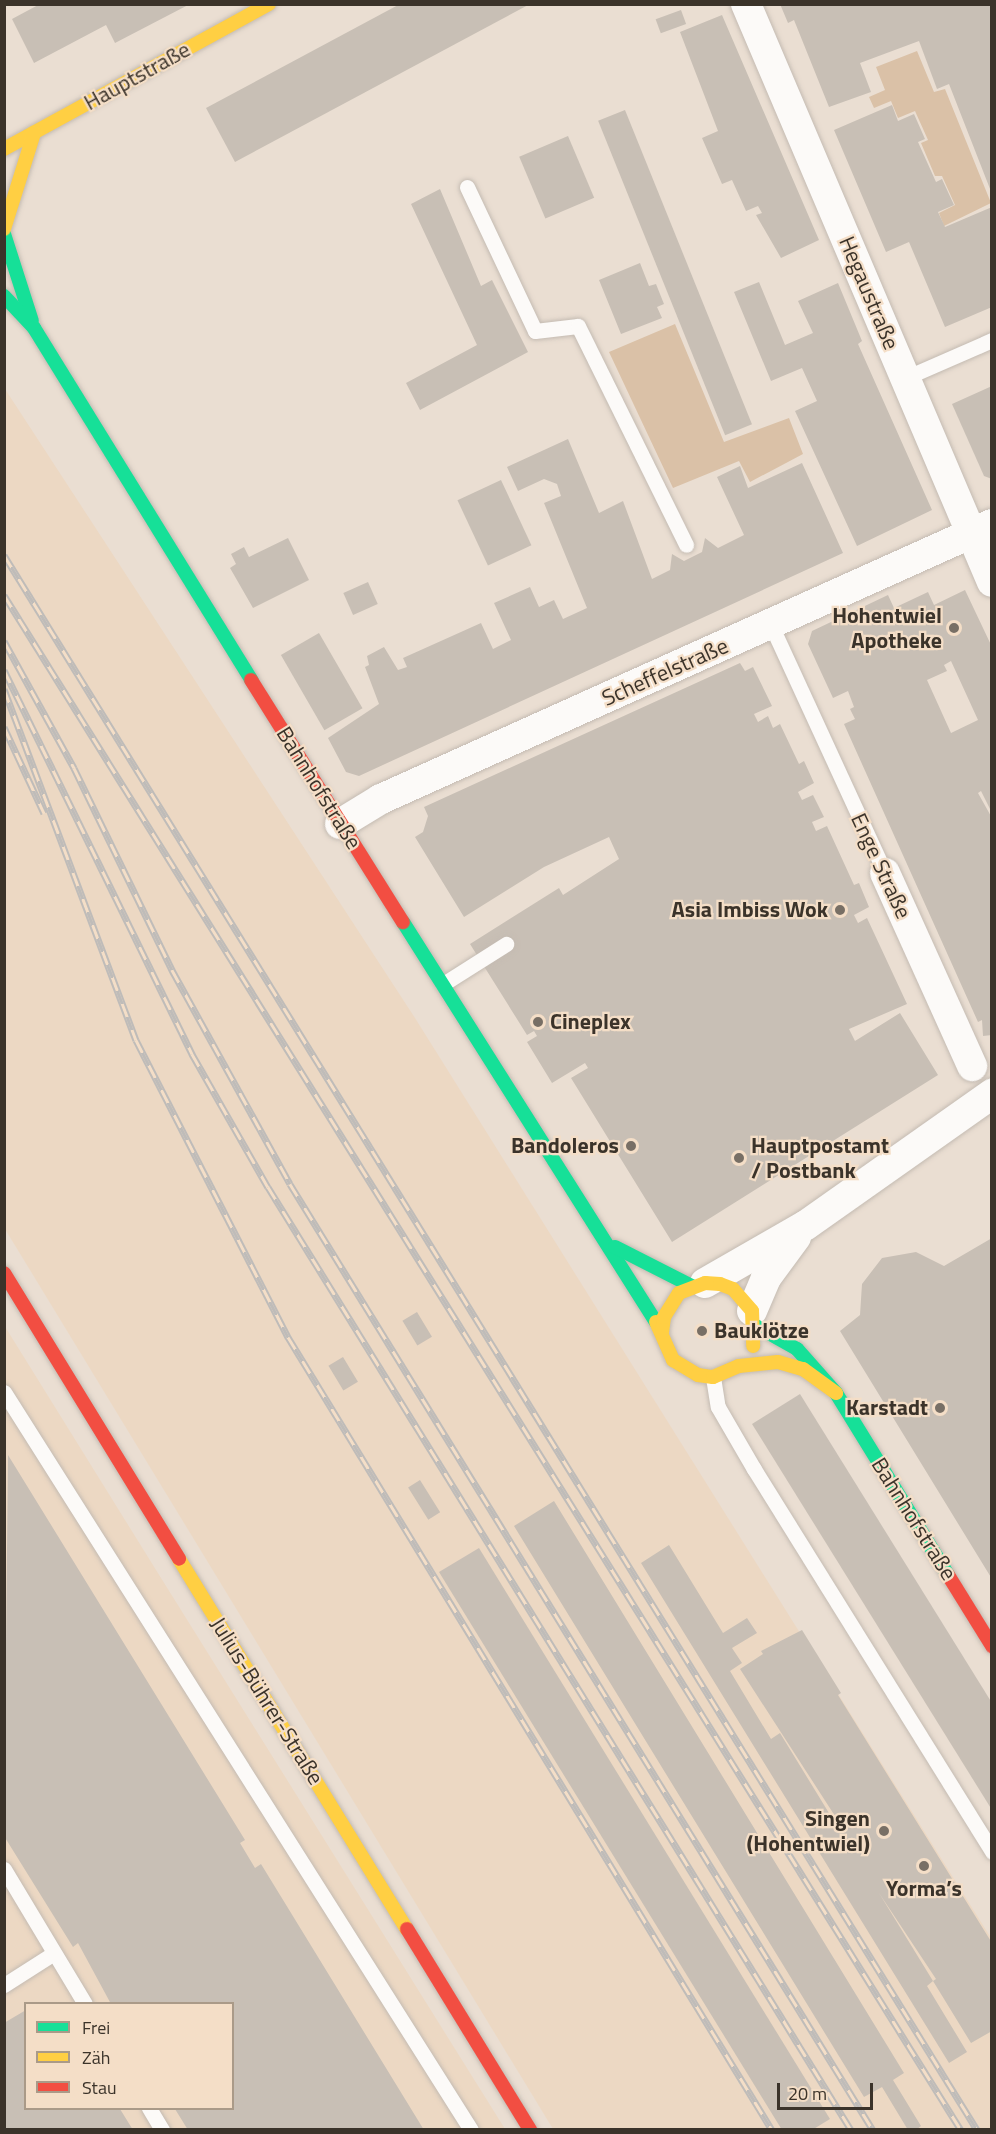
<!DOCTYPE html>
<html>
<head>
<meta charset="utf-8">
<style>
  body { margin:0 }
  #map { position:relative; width:996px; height:2134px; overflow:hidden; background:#eaded2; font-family:"Titillium Web",sans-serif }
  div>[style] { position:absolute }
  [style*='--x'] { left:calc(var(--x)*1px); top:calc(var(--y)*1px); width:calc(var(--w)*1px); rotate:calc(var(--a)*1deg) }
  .built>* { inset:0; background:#ecd8c3 }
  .green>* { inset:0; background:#dac1a7 }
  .building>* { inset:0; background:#c8bfb5; transform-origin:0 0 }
  .roads { filter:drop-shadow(0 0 2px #c4bbb2) drop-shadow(0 0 2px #c4bbb2) }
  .lane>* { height:15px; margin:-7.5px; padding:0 7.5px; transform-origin:7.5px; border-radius:7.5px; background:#fcfaf8 }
  .street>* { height:30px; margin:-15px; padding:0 15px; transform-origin:15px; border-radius:15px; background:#fcfaf8 }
  .fast>* { height:14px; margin:-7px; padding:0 7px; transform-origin:7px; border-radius:7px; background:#16e098 }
  .slow>* { height:14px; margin:-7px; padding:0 7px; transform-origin:7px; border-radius:7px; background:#ffcf43 }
  .jam>* { height:14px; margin:-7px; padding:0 7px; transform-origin:7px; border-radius:7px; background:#f24e42 }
  .rail>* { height:7px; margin-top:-3.5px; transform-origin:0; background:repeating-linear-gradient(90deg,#f4dec7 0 14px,#bfbcb9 0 28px); box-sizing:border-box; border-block:2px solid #bfbcb9 }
  .dots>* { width:16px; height:16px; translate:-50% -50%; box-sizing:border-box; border:3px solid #f4dec7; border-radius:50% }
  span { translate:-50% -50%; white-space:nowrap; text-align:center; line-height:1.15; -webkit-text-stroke:4.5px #f4dec7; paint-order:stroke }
  .street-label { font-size:22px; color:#3b332a }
  .poi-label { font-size:22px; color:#3b332a; font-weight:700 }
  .right { translate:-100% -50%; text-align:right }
  .left { translate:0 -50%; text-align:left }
  .frame { position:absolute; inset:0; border:6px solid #3b332a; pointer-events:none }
  .legend { position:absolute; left:24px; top:2002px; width:210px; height:108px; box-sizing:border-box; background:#f4dec7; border:2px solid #aa9a88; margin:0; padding:8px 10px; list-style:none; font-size:18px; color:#3b332a }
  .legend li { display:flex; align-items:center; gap:12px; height:30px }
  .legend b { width:30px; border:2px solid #aa9a88 }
  .scale { position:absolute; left:777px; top:2083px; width:96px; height:27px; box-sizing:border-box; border:3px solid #3b332a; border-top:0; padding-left:8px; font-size:18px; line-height:21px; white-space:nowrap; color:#3b332a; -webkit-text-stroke:4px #f4dec7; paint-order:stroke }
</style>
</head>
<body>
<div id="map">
  <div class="built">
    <i style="clip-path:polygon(5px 389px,415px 1018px,991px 1938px,991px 2129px,553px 2129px,5px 1229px)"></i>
    <i style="clip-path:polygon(evenodd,4px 1325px,161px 1578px,505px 2129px,5px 2129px,4px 1325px,26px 2004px,232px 2004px,232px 2108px,26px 2108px,26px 2004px)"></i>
  </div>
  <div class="green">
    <i style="clip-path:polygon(917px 51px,934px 92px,945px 89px,991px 203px,944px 226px,939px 213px,955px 205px,942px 176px,935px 176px,921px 143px,928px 140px,915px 111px,898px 118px,891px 101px,874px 108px,869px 97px,885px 90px,876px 67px)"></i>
    <i style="clip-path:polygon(675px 324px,724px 442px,789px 418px,803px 454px,750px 482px,739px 461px,673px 488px,609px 352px)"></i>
  </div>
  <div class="building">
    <i style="clip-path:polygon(40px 4px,190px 4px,115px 43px,106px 25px,34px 63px,12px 19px)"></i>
    <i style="clip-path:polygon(400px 4px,530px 4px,235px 162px,206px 108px)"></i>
    <i style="clip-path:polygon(780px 4px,992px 4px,992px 194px,949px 84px,937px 89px,919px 41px,860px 63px,871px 92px,829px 107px,794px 20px,788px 23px)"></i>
    <i style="left:681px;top:10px;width:15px;height:27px;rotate:70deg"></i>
    <i style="clip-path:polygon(722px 15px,819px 240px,781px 258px,756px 215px,762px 213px,758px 206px,746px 211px,732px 180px,722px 184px,702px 138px,718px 131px,680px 32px)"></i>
    <i style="clip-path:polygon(892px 105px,898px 121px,914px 114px,925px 139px,918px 142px,936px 182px,942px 179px,954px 205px,938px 212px,945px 227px,992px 207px,992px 307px,945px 327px,909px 242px,886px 252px,834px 130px)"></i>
    <i style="left:625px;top:110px;width:339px;height:29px;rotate:68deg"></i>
    <i style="left:568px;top:136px;width:67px;height:53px;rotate:67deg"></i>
    <i style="clip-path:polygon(440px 189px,481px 286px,492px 280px,528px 352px,420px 410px,406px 383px,477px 345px,411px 204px)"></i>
    <i style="clip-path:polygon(640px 263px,649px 286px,656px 284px,664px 304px,657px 307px,662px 318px,621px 334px,599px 280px)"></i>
    <i style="clip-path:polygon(759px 282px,785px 345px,813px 333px,798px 301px,838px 283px,862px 341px,858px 344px,932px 510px,857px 546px,795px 411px,817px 401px,802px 368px,771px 381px,734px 292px)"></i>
    <i style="clip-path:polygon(992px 386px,992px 479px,984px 476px,952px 404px)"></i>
    <i style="clip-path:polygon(568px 439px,599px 513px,623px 501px,652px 579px,670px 570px,672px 554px,684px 561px,702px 552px,705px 538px,718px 548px,744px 535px,717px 477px,740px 466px,748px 488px,802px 463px,843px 553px,359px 776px,346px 772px,328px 738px,379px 704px,365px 667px,369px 665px,367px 656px,384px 647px,398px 670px,407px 667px,403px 658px,481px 623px,493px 649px,511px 640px,494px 603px,530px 587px,539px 607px,554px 600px,563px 619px,587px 608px,544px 503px,561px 496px,557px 484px,544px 479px,518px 491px,507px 467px)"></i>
    <i style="left:501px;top:480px;width:72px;height:48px;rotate:65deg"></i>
    <i style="clip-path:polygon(288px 538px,309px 580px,253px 608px,230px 568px,236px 564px,231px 554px,244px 547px,249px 557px)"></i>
    <i style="left:368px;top:582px;width:24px;height:27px;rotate:66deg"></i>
    <i style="clip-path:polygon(evenodd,965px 590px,992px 647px,992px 813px,981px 791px,978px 793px,992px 818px,992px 1035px,983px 1036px,982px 1020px,978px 1022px,844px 724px,855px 719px,850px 709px,854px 707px,848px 691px,833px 698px,808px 644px,812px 631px,888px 595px,894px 608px,928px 592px,934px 605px,965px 590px,951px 661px,978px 720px,951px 733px,927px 680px,947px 671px,944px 665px,951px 661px)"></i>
    <i style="left:319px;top:633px;width:87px;height:44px;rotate:60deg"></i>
    <i style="clip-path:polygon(740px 663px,745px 671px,753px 667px,772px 706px,754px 714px,758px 722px,768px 716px,773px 728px,780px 724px,799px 764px,804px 761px,814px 783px,798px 792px,802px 800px,813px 795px,824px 817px,812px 822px,816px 831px,827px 826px,854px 885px,859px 883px,869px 907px,854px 915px,858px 923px,867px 918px,907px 1004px,849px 1029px,855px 1041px,900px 1013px,938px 1075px,672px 1242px,571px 1078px,588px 1068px,585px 1063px,552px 1083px,527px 1042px,537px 1036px,534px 1031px,527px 1035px,470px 944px,559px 888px,563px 895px,619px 859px,609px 837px,544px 867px,464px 917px,415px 837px,423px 832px,428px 816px,424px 807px)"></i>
    <i style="clip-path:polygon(992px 1238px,992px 1579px,840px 1331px,860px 1315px,862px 1284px,882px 1258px,916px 1252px,944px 1266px)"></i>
    <i style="left:417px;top:1312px;width:29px;height:17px;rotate:59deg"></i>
    <i style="left:343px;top:1357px;width:29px;height:17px;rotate:59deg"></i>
    <i style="clip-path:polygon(800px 1394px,992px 1703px,992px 1810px,752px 1424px)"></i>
    <i style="clip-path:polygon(8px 1455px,245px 1840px,240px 1843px,255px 1868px,261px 1864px,424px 2130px,188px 2130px,175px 2109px,232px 2109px,232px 2004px,111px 2004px,78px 1943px,73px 1947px,4px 1836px)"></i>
    <i style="left:420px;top:1480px;width:38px;height:14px;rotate:58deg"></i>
    <i style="clip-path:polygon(554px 1501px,904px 2073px,893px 2080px,921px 2126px,916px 2130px,908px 2130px,882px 2087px,864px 2097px,514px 1526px)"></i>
    <i style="clip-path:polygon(669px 1545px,723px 1633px,747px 1618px,757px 1633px,732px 1648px,742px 1663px,730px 1671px,771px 1739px,780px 1733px,832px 1818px,835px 1816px,740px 1669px,763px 1654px,761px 1651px,802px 1630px,841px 1693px,838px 1695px,992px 1943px,992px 2031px,971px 2043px,933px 1981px,936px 1979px,879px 1893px,933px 1981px,927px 1986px,967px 2052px,949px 2063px,641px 1563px)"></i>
    <i style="clip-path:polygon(479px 1548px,830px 2119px,812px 2130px,782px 2130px,439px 1572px)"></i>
    <i style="clip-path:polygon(26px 2010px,26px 2109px,120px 2109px,133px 2130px,4px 2130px,4px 2023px)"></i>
  </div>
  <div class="roads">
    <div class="lane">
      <i style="--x:467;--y:187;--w:159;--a:64.7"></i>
      <i style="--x:535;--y:331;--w:43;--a:-6.6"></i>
      <i style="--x:578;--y:326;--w:244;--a:63.7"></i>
      <i style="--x:905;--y:378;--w:95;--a:-23.6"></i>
      <i style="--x:771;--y:625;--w:273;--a:65.3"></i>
      <i style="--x:443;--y:984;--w:75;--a:-32.4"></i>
      <i style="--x:713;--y:1377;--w:30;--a:81"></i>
      <i style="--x:718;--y:1407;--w:72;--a:59.9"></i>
      <i style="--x:754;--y:1469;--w:451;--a:58.1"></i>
      <i style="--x:4;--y:1392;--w:873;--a:57.67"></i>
      <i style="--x:4;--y:1869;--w:157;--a:59"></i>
      <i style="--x:4;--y:1985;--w:59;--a:-32.6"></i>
      <i style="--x:149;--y:2108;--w:26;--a:59"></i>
    </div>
    <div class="street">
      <i style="--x:746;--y:4;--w:628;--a:66.95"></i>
      <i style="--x:340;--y:824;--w:48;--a:-31.4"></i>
      <i style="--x:381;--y:799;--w:670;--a:-24.23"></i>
      <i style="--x:885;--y:873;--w:212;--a:65.7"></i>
      <i style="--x:705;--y:1283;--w:116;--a:-29.9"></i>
      <i style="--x:806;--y:1225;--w:228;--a:-35.2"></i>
      <i style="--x:752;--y:1311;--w:36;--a:-67"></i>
      <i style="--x:766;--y:1278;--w:51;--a:-53.8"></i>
    </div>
    <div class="fast">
      <i style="--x:4;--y:234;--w:91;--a:72.2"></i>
      <i style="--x:4;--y:296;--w:44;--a:46.8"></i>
      <i style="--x:34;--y:328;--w:414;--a:58.3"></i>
      <i style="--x:403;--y:922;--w:473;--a:57.7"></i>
      <i style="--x:615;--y:1247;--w:86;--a:26.9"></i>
      <i style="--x:756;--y:1326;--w:47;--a:29.3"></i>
      <i style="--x:797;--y:1349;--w:59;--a:48.4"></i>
      <i style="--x:836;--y:1393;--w:214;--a:58.4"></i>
    </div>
    <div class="slow">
      <i style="--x:4;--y:149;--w:302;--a:-28.7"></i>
      <i style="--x:4;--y:229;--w:101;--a:-72.6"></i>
      <i style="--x:656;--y:1322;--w:42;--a:65.9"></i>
      <i style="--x:673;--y:1360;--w:29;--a:31"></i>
      <i style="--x:698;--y:1375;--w:15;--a:8"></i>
      <i style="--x:713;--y:1377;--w:28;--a:-23"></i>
      <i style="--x:739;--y:1366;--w:39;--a:-6"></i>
      <i style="--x:778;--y:1362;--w:26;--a:16"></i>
      <i style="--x:803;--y:1369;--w:41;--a:36"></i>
      <i style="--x:662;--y:1332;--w:15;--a:-82"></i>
      <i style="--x:664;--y:1317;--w:28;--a:-58"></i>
      <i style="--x:679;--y:1293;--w:28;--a:-21"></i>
      <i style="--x:705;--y:1283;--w:15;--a:4"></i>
      <i style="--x:720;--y:1284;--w:14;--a:21"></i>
      <i style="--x:733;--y:1289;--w:29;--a:49"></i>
      <i style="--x:752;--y:1311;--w:35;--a:88"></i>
      <i style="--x:179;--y:1559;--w:435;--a:58.4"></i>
    </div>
    <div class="jam">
      <i style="--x:251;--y:680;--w:286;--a:57.9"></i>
      <i style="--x:4;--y:1273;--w:335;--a:58.5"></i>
      <i style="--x:948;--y:1575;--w:84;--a:58.2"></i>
      <i style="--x:407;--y:1929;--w:236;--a:58.5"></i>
    </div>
  </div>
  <div class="rail">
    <i style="--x:4;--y:555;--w:1851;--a:58.29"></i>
    <i style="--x:4;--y:595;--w:1809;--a:58.06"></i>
    <i style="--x:4;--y:641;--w:145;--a:61.1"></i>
    <i style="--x:74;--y:768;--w:225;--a:64.1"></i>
    <i style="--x:172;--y:970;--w:244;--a:61.1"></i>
    <i style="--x:290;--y:1184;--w:1111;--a:58.36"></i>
    <i style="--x:4;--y:670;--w:428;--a:63.9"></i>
    <i style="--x:192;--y:1054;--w:153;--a:60.3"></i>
    <i style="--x:268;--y:1187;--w:1109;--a:58.27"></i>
    <i style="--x:4;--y:689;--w:375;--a:69.4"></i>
    <i style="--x:136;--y:1040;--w:334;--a:62.9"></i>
    <i style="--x:288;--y:1337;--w:929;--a:58.6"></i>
    <i style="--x:4;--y:727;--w:95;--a:65.1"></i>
  </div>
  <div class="dots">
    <i style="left:954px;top:628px;background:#786f65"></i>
    <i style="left:840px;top:910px;background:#786f65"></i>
    <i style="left:538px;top:1022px;background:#786f65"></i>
    <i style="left:631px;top:1146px;background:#786f65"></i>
    <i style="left:739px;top:1158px;background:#786f65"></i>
    <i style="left:702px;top:1331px;background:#786f65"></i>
    <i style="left:940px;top:1408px;background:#786f65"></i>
    <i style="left:884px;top:1831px;background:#786f65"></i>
    <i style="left:924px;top:1866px;background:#786f65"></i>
  </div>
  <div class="street-label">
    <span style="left:137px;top:76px;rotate:-29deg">Hauptstraße</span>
    <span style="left:869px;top:293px;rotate:67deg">Hegaustraße</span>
    <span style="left:665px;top:672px;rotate:-24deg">Scheffelstraße</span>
    <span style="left:319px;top:788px;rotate:58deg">Bahnhofstraße</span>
    <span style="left:881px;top:866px;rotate:65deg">Enge Straße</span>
    <span style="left:914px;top:1519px;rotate:58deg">Bahnhofstraße</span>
    <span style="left:267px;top:1701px;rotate:58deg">Julius-Bührer-Straße</span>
  </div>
  <div class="poi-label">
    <span class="right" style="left:942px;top:628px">Hohentwiel<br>Apotheke</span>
    <span class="right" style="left:828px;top:910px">Asia Imbiss Wok</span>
    <span class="left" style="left:550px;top:1022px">Cineplex</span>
    <span class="left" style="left:751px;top:1158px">Hauptpostamt<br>/ Postbank</span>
    <span class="right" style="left:619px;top:1146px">Bandoleros</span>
    <span class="left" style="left:714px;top:1331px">Bauklötze</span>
    <span class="right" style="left:928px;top:1408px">Karstadt</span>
    <span class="right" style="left:870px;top:1831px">Singen<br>(Hohentwiel)</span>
    <span style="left:924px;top:1889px">Yorma’s</span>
  </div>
  <div class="frame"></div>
  <ul class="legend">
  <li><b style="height:8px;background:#16e098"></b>Frei</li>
  <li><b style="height:8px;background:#ffcf43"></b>Zäh</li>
  <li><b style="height:8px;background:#f24e42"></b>Stau</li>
  </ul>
  <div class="scale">20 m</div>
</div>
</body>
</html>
